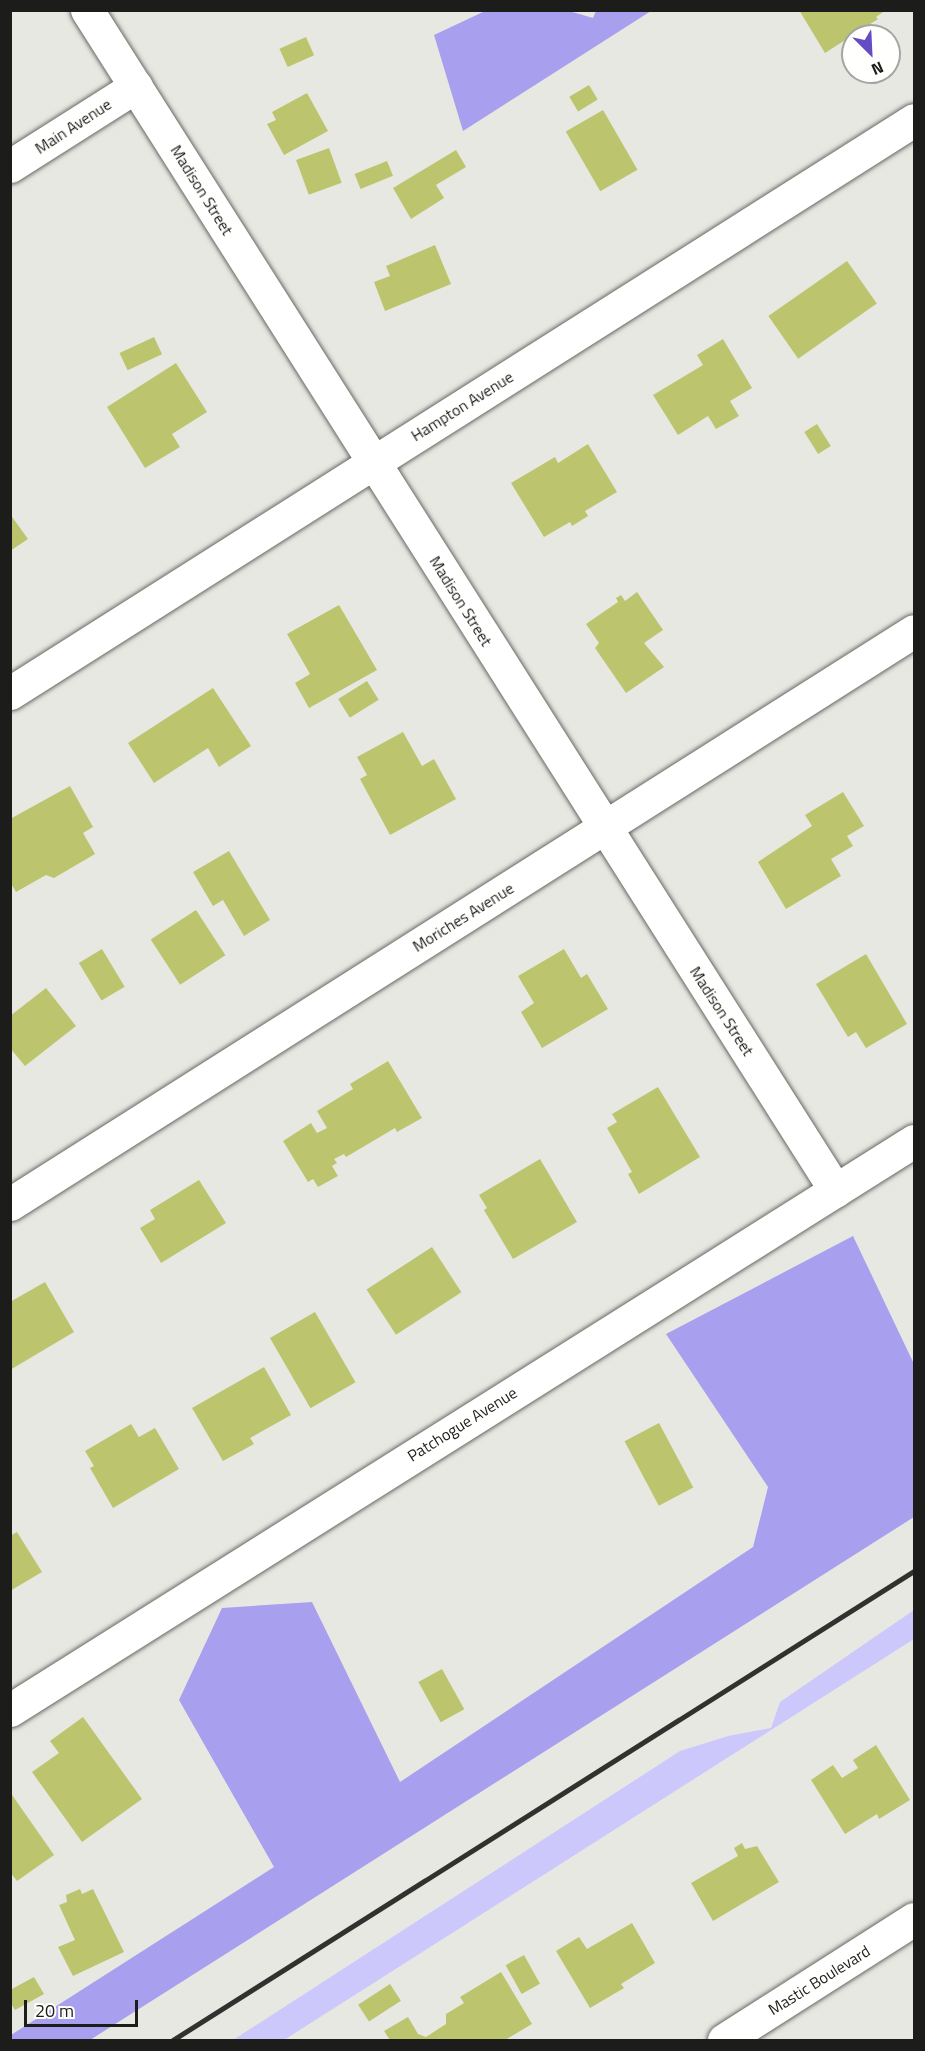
<!DOCTYPE html>
<html>
<head>
<meta charset="utf-8">
<style>
  body { margin:0 }
  #map { position:relative; width:925px; height:2051px; overflow:hidden; background:#e7e8e2; font-family:"Titillium Web",sans-serif }
  div>[style] { position:absolute }
  [style*='--x'] { left:calc(var(--x)*1px); top:calc(var(--y)*1px); width:calc(var(--w)*1px); rotate:calc(var(--a)*1deg) }
  .green>* { inset:0; background:#ccc8fc }
  .forest>* { inset:0; background:#a8a0ef }
  .building>* { inset:0; background:#bcc56e; transform-origin:0 0 }
  .roads { filter:drop-shadow(0 0 2px #696964) drop-shadow(0 0 2px #696964) }
  .street>* { height:33px; margin:-16.5px; padding:0 16.5px; transform-origin:16.5px; border-radius:16.5px; background:#fff }
  .secondary>* { height:33px; margin:-16.5px; padding:0 16.5px; transform-origin:16.5px; border-radius:16.5px; background:#fff }
  .rail>* { height:4.5px; margin:-2.25px; padding:0 2.25px; transform-origin:2.25px; border-radius:2.25px; background:#313230 }
  span { translate:-50% -50%; white-space:nowrap; text-align:center; line-height:1.15; -webkit-text-stroke:6px #fffffe; paint-order:stroke }
  .street-label { font-size:16px; color:#1c1d1b }
  .frame { position:absolute; inset:0; border:12px solid #1c1d1b; pointer-events:none }
  .north { position:absolute; left:841px; top:24px; width:60px; height:60px; box-sizing:border-box; background:#fffffe; border:2px solid #a4a5a3; border-radius:50%; rotate:156deg; font-size:16px; font-weight:700; line-height:24px; text-align:center; color:#1c1d1b }
  .north::after { content:''; display:block; margin:auto; width:21px; height:27px; background:#654cc5; clip-path:polygon(50% 0,100% 100%,50% 72%,0 100%) }
  .scale { position:absolute; left:24px; top:2000px; width:114px; height:27px; box-sizing:border-box; border:3px solid #1c1d1b; border-top:0; padding-left:8px; font-size:18px; line-height:21px; white-space:nowrap; color:#1c1d1b; -webkit-text-stroke:4px #fffffe; paint-order:stroke }
</style>
</head>
<body>
<div id="map">
  <div class="green">
    <i style="clip-path:polygon(914px 1610px,914px 1639px,284px 2040px,233px 2040px,680px 1751px,728px 1736px,771px 1728px,780px 1702px)"></i>
  </div>
  <div class="forest">
    <i style="clip-path:polygon(485px 11px,569px 11px,593px 18px,596px 11px,651px 11px,463px 131px,434px 35px)"></i>
    <i style="clip-path:polygon(853px 1236px,914px 1364px,914px 1517px,90px 2040px,11px 2040px,11px 2035px,274px 1867px,179px 1700px,222px 1608px,312px 1602px,400px 1782px,753px 1547px,768px 1487px,666px 1334px)"></i>
  </div>
  <div class="building">
    <i style="clip-path:polygon(799px 10px,886px 10px,876px 17px,878px 19px,825px 53px)"></i>
    <i style="left:306px;top:37px;width:20px;height:29px;rotate:66deg"></i>
    <i style="left:589px;top:85px;width:17px;height:23px;rotate:59deg"></i>
    <i style="clip-path:polygon(307px 93px,328px 131px,284px 155px,267px 124px,276px 120px,272px 112px)"></i>
    <i style="left:603px;top:110px;width:69px;height:43px;rotate:60deg"></i>
    <i style="left:329px;top:148px;width:37px;height:35px;rotate:70deg"></i>
    <i style="clip-path:polygon(456px 150px,466px 167px,436px 185px,444px 198px,411px 219px,393px 188px)"></i>
    <i style="left:387px;top:161px;width:16px;height:35px;rotate:68deg"></i>
    <i style="clip-path:polygon(435px 245px,451px 284px,385px 311px,374px 282px,390px 276px,386px 266px)"></i>
    <i style="left:847px;top:261px;width:52px;height:96px;rotate:55deg"></i>
    <i style="left:154px;top:337px;width:19px;height:38px;rotate:65deg"></i>
    <i style="clip-path:polygon(723px 339px,752px 388px,730px 401px,739px 416px,716px 429px,708px 416px,678px 435px,653px 395px,703px 365px,697px 355px)"></i>
    <i style="clip-path:polygon(176px 363px,207px 412px,172px 434px,180px 447px,145px 468px,107px 407px)"></i>
    <i style="left:817px;top:424px;width:26px;height:15px;rotate:58deg"></i>
    <i style="clip-path:polygon(588px 444px,617px 492px,585px 511px,588px 516px,572px 526px,570px 522px,544px 537px,511px 483px,555px 457px,558px 463px)"></i>
    <i style="clip-path:polygon(10px 514px,28px 539px,10px 551px)"></i>
    <i style="clip-path:polygon(637px 592px,663px 630px,644px 643px,664px 667px,626px 693px,595px 648px,599px 643px,586px 624px,618px 602px,616px 598px,621px 595px,625px 601px)"></i>
    <i style="clip-path:polygon(339px 605px,377px 670px,309px 708px,295px 683px,310px 674px,287px 634px)"></i>
    <i style="left:367px;top:681px;width:22px;height:34px;rotate:58deg"></i>
    <i style="clip-path:polygon(213px 688px,251px 746px,219px 767px,208px 748px,154px 783px,128px 743px)"></i>
    <i style="clip-path:polygon(403px 732px,422px 766px,434px 759px,456px 799px,390px 835px,360px 779px,367px 775px,357px 757px)"></i>
    <i style="clip-path:polygon(70px 786px,93px 827px,83px 833px,95px 854px,54px 878px,46px 875px,16px 892px,10px 882px,10px 819px)"></i>
    <i style="clip-path:polygon(843px 792px,864px 826px,847px 836px,853px 846px,831px 859px,841px 876px,786px 909px,758px 862px,812px 826px,805px 815px)"></i>
    <i style="clip-path:polygon(229px 851px,270px 920px,244px 936px,223px 900px,213px 906px,193px 872px)"></i>
    <i style="left:196px;top:910px;width:54px;height:54px;rotate:57deg"></i>
    <i style="left:102px;top:949px;width:44px;height:27px;rotate:59deg"></i>
    <i style="clip-path:polygon(564px 949px,581px 978px,587px 974px,608px 1009px,542px 1048px,521px 1012px,534px 1003px,518px 976px)"></i>
    <i style="clip-path:polygon(866px 954px,907px 1024px,866px 1048px,856px 1032px,848px 1037px,816px 984px)"></i>
    <i style="clip-path:polygon(46px 988px,76px 1026px,25px 1066px,10px 1048px,10px 1016px)"></i>
    <i style="clip-path:polygon(388px 1061px,422px 1118px,397px 1132px,395px 1128px,346px 1157px,344px 1154px,334px 1159px,337px 1163px,332px 1166px,338px 1176px,318px 1187px,313px 1179px,308px 1182px,283px 1141px,311px 1123px,317px 1133px,327px 1128px,317px 1111px,353px 1089px,350px 1084px)"></i>
    <i style="clip-path:polygon(658px 1087px,700px 1157px,639px 1194px,628px 1174px,632px 1172px,607px 1128px,617px 1122px,612px 1114px)"></i>
    <i style="clip-path:polygon(540px 1159px,577px 1222px,513px 1259px,484px 1210px,487px 1208px,479px 1195px)"></i>
    <i style="clip-path:polygon(199px 1180px,226px 1223px,161px 1263px,140px 1228px,155px 1219px,150px 1210px)"></i>
    <i style="left:432px;top:1247px;width:54px;height:78px;rotate:57deg"></i>
    <i style="clip-path:polygon(45px 1282px,74px 1332px,10px 1370px,10px 1302px)"></i>
    <i style="left:315px;top:1312px;width:81px;height:52px;rotate:60deg"></i>
    <i style="clip-path:polygon(264px 1367px,291px 1415px,250px 1438px,254px 1444px,223px 1461px,192px 1408px)"></i>
    <i style="left:659px;top:1423px;width:73px;height:39px;rotate:62deg"></i>
    <i style="clip-path:polygon(131px 1424px,139px 1437px,155px 1428px,179px 1469px,113px 1508px,90px 1468px,94px 1466px,85px 1451px)"></i>
    <i style="clip-path:polygon(17px 1532px,42px 1572px,10px 1591px,10px 1536px)"></i>
    <i style="left:442px;top:1669px;width:46px;height:27px;rotate:61deg"></i>
    <i style="clip-path:polygon(83px 1717px,142px 1799px,82px 1842px,32px 1772px,59px 1753px,50px 1741px)"></i>
    <i style="clip-path:polygon(876px 1745px,910px 1800px,879px 1819px,877px 1814px,845px 1834px,811px 1780px,833px 1765px,842px 1778px,858px 1768px,853px 1760px)"></i>
    <i style="clip-path:polygon(10px 1792px,54px 1855px,17px 1881px,10px 1872px)"></i>
    <i style="clip-path:polygon(742px 1843px,745px 1849px,757px 1846px,779px 1882px,713px 1921px,691px 1883px,738px 1856px,734px 1848px)"></i>
    <i style="clip-path:polygon(80px 1889px,82px 1894px,93px 1889px,124px 1952px,73px 1976px,58px 1947px,75px 1940px,59px 1905px,67px 1902px,66px 1895px)"></i>
    <i style="clip-path:polygon(632px 1923px,655px 1963px,621px 1984px,624px 1988px,590px 2008px,556px 1951px,579px 1937px,587px 1949px)"></i>
    <i style="left:524px;top:1955px;width:33px;height:21px;rotate:61deg"></i>
    <i style="clip-path:polygon(501px 1972px,532px 2024px,505px 2040px,390px 2040px,384px 2031px,408px 2017px,418px 2034px,426px 2037px,446px 2024px,446px 2014px,464px 2003px,460px 1997px)"></i>
    <i style="clip-path:polygon(34px 1977px,44px 1994px,15px 2010px,10px 2002px,10px 1990px)"></i>
    <i style="left:390px;top:1984px;width:20px;height:38px;rotate:57deg"></i>
  </div>
  <div class="roads">
    <div class="street">
      <i style="--x:10;--y:166;--w:149;--a:-32.4"></i>
      <i style="--x:10;--y:693;--w:1070;--a:-32.37"></i>
      <i style="--x:10;--y:1204;--w:1070;--a:-32.37"></i>
      <i style="--x:724;--y:2040;--w:225;--a:-32.5"></i>
    </div>
    <div class="secondary">
      <i style="--x:87;--y:10;--w:1398;--a:57.62"></i>
      <i style="--x:10;--y:1710;--w:1068;--a:-32.19"></i>
    </div>
  </div>
  <div class="rail">
    <i style="--x:173;--y:2040;--w:877;--a:-32.33"></i>
  </div>
  <div class="street-label">
    <span style="left:73px;top:126px;rotate:-33deg">Main Avenue</span>
    <span style="left:202px;top:190px;rotate:58deg">Madison Street</span>
    <span style="left:462px;top:406px;rotate:-32deg">Hampton Avenue</span>
    <span style="left:461px;top:601px;rotate:58deg">Madison Street</span>
    <span style="left:463px;top:917px;rotate:-32deg">Moriches Avenue</span>
    <span style="left:722px;top:1011px;rotate:57deg">Madison Street</span>
    <span style="left:462px;top:1424px;rotate:-32deg">Patchogue Avenue</span>
    <span style="left:819px;top:1980px;rotate:-32deg">Mastic Boulevard</span>
  </div>
  <div class="frame"></div>
  <div class="north">N</div>
  <div class="scale">20 m</div>
</div>
</body>
</html>
